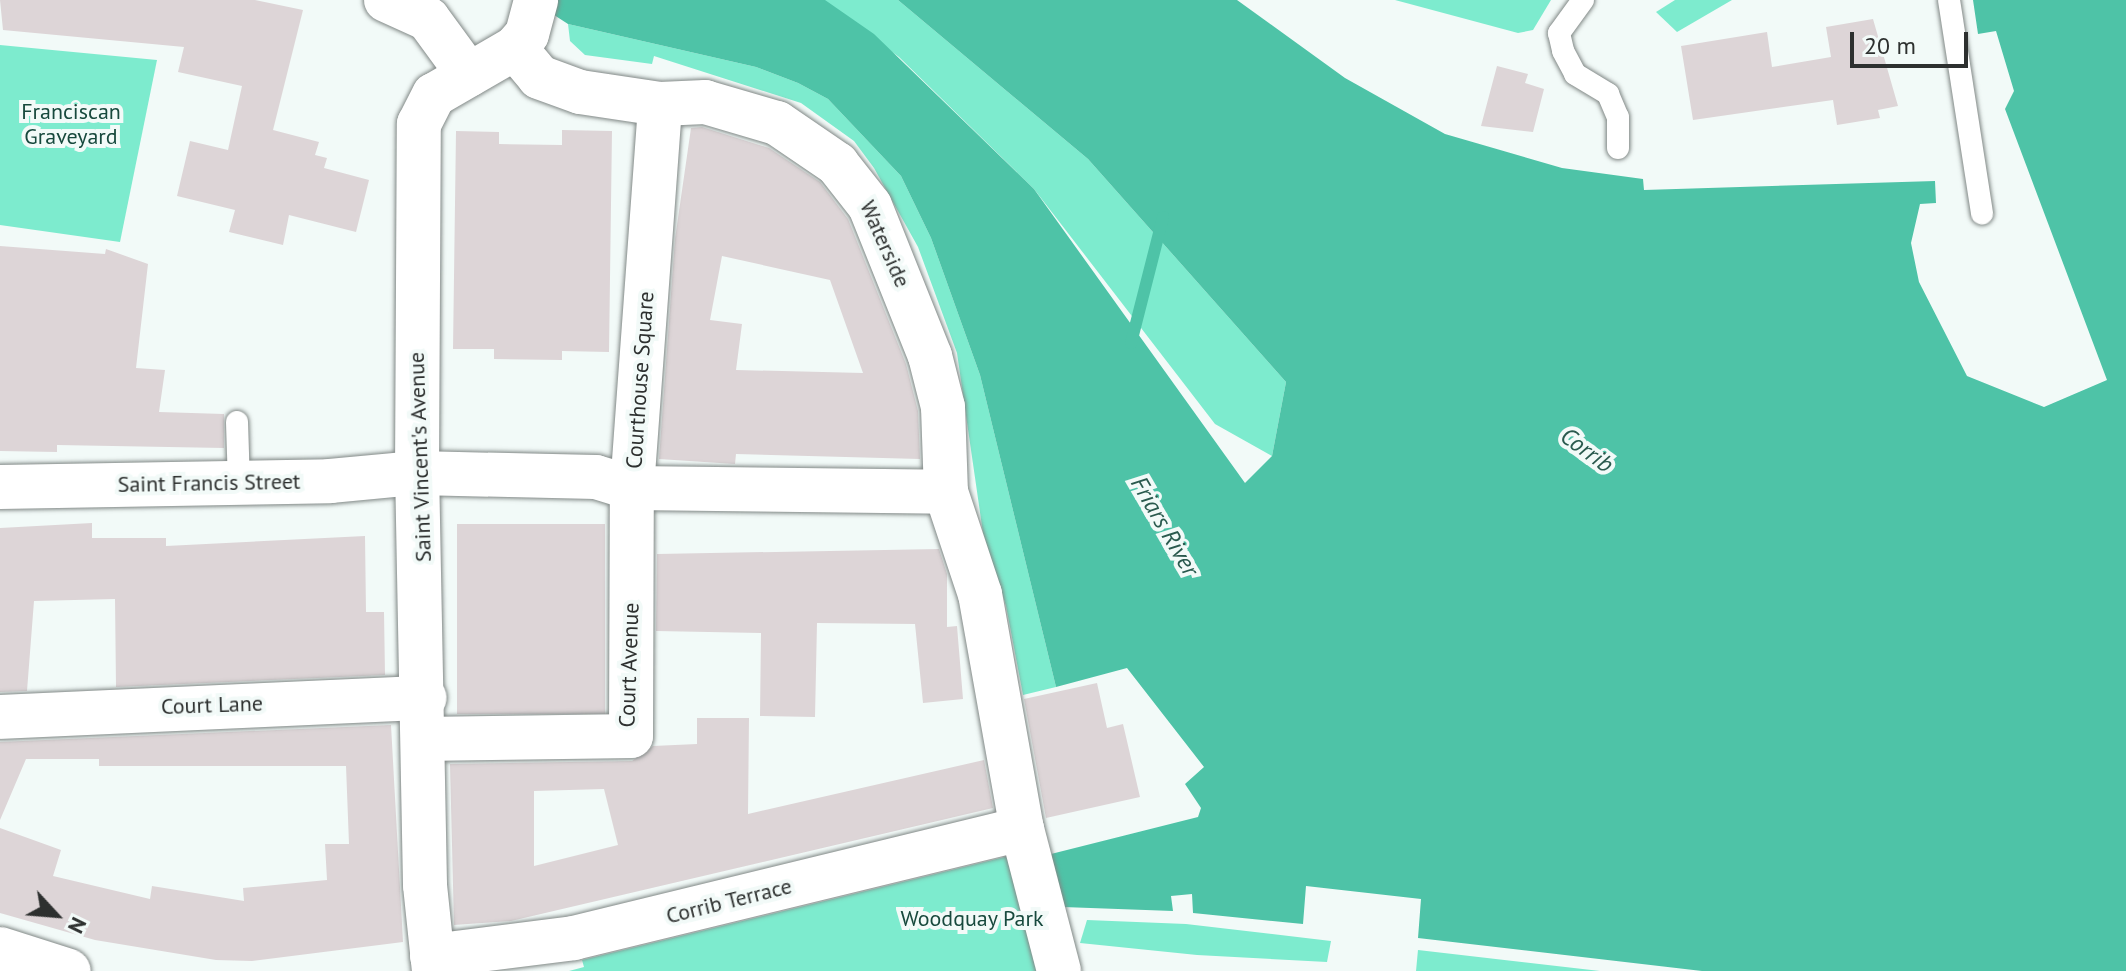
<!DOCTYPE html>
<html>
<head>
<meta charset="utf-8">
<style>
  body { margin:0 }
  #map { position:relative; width:2126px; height:971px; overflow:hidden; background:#f2faf8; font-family:"PT Sans",sans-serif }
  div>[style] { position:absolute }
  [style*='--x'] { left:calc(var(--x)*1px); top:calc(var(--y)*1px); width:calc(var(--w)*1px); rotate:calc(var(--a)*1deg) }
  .green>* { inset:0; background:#7debce }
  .water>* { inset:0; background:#4ec3a7 }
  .stream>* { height:12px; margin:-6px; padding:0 6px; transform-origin:6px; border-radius:6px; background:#4ec3a7 }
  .building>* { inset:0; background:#ddd5d7; transform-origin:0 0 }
  .roads { filter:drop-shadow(0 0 2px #818886) drop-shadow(0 0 2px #818886) }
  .service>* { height:22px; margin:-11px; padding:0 11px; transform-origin:11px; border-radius:11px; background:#fff }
  .minor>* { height:44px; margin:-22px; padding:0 22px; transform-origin:22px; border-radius:22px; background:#fff }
  .secondary>* { height:44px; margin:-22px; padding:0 22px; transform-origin:22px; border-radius:22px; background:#fff }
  span { translate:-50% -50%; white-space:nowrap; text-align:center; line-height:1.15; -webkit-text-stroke:8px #f2faf8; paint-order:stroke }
  .park-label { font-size:22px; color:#17493d }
  .street-label { font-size:22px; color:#2d302f }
  .water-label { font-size:24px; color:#2a5a4e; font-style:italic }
  .north { position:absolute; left:16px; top:875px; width:80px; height:80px; -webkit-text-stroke:6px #f2faf8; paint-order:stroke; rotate:116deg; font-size:22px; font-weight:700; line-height:32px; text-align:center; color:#2d302f }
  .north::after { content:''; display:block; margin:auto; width:28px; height:36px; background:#2d302f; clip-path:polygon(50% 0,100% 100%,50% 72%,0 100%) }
  .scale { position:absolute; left:1850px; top:32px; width:118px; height:36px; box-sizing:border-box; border:4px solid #2d302f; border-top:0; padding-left:10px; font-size:24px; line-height:28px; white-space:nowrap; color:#2d302f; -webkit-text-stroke:6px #f2faf8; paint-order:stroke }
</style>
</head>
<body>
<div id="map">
  <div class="green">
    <i style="clip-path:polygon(822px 0,898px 0,1088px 159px,1286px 382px,1272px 456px,1215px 424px,1034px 189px,899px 57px)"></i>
    <i style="clip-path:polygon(1395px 0,1551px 0,1533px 30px,1518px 33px)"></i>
    <i style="clip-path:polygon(1675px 0,1732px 0,1677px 32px,1656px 12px)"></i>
    <i style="clip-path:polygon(568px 24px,756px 67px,798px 83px,828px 99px,901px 176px,931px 238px,980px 375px,1056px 687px,1023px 695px,1006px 606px,983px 533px,957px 353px,918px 247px,874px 168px,854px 141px,801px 103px,654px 56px,652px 64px,585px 55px,570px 41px)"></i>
    <i style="clip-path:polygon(0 45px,157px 60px,120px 242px,0 225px)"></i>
    <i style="clip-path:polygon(1017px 854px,1038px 971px,569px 971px,584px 967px,582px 960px)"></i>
    <i style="clip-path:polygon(1087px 920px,1186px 924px,1331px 941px,1327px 962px,1197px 955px,1080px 943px)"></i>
    <i style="clip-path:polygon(1418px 950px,1600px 971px,1416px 971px)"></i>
  </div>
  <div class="water">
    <i style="clip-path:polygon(531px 0,825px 0,874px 34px,1034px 189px,1245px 483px,1272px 456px,1286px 382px,1088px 159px,898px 0,1237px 0,1345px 78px,1445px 134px,1562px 168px,1643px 179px,1644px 190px,1935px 181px,1936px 203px,1920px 204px,1911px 243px,1919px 282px,1967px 376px,2044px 407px,2107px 380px,2005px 109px,2014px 91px,1996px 31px,1978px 34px,1973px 0,2126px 0,2126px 971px,1702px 971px,1418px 938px,1421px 899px,1306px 886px,1303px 924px,1193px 913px,1192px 894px,1171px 896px,1173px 911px,1063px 907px,1051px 854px,1198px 817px,1201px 808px,1185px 784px,1204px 767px,1127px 668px,1056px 687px,980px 375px,931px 238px,901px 176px,828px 99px,798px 83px,756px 67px,568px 24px)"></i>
  </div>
  <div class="stream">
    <i style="--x:1131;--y:343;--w:130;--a:-75.7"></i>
  </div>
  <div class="building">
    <i style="clip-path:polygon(0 0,255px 0,303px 10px,273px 130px,319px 142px,315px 155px,327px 158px,324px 168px,369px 180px,356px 232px,289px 215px,283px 245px,229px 232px,235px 210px,177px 196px,190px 141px,228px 150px,242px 86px,178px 72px,184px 47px,3px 30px)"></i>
    <i style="clip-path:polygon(1873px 19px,1898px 106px,1878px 110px,1880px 118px,1837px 125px,1833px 100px,1693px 120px,1681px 46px,1767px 32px,1772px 67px,1831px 57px,1826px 27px)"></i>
    <i style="clip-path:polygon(1497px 66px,1528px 74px,1525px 83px,1544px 89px,1533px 132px,1481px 126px)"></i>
    <i style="clip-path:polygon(evenodd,702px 127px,769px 148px,820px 182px,848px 219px,906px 364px,918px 411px,920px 459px,736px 454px,735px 464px,659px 459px,675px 239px,691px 128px,702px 127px,722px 256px,830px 280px,863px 373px,736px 370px,742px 324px,710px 320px,722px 256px)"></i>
    <i style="clip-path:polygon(562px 130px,612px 131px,609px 352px,562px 351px,562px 360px,494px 359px,494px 349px,453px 349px,456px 131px,499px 132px,499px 144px,562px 145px)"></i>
    <i style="clip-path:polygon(0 246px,105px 254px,106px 249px,148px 264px,136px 368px,165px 370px,159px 412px,224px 414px,224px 448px,57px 445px,57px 452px,0 451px)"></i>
    <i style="clip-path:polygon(92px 523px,92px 538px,166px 538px,166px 546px,365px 536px,366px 612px,384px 612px,385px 675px,116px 687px,115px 599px,34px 601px,27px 691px,0 692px,0 528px)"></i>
    <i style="left:457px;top:524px;width:148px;height:190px"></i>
    <i style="clip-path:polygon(939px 549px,947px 574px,947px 627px,957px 626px,963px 699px,923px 703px,915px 624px,817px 623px,815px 717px,760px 716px,761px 633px,656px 631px,657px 554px)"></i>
    <i style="clip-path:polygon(1097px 683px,1107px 728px,1123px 724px,1140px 797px,1046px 818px,1024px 699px)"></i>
    <i style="clip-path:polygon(evenodd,697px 718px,749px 718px,748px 814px,984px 760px,993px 808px,511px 921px,454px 925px,450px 764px,632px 761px,653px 746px,697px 744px,697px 718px,604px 789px,618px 845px,534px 866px,534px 791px,604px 789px)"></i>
    <i style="clip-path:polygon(391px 725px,403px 942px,252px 961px,216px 960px,95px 940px,0 913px,0 828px,61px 850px,53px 876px,150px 899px,152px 886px,244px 901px,243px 888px,327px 880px,325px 844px,349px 844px,346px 766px,99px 766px,99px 759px,26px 759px,0 820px,0 742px)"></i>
  </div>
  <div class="roads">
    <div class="service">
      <i style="--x:1583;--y:0;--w:41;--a:126"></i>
      <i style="--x:1559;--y:33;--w:18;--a:77"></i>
      <i style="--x:1563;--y:51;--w:26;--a:62"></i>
      <i style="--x:1575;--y:74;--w:39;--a:31"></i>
      <i style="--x:1608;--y:94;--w:25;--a:67"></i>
      <i style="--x:1618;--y:117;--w:31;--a:90"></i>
      <i style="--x:1949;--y:0;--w:216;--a:81.2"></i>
      <i style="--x:237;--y:422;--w:62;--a:88.2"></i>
    </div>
    <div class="minor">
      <i style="--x:386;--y:0;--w:46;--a:24.3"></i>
      <i style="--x:428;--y:19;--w:69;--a:53.8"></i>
      <i style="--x:515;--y:48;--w:38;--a:50"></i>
      <i style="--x:539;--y:77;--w:44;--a:20.1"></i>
      <i style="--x:580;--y:92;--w:81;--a:8.5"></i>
      <i style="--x:660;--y:104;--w:45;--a:-2.5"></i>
      <i style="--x:705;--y:102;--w:75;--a:16.3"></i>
      <i style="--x:777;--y:123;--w:73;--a:34.3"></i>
      <i style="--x:837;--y:164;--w:53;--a:51.8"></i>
      <i style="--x:870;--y:206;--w:162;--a:68.2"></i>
      <i style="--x:930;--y:356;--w:53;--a:75.7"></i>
      <i style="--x:943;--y:407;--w:85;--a:88"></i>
      <i style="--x:946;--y:492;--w:108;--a:71.6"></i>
      <i style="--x:980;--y:594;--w:239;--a:79.9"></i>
      <i style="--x:1022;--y:829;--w:147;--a:75.4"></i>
      <i style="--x:417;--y:473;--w:179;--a:1.3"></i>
      <i style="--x:596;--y:477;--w:38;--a:17"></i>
      <i style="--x:632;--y:488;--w:314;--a:0.7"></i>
      <i style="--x:0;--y:717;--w:425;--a:-2.6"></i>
      <i style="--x:425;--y:739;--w:206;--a:-0.8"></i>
      <i style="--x:631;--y:736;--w:248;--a:-89.8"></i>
      <i style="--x:632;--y:488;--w:385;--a:-85.8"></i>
      <i style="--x:0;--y:949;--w:72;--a:17.7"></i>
      <i style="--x:432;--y:956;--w:143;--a:-7.2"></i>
      <i style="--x:574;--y:938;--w:461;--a:-13.7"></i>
    </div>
    <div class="secondary">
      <i style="--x:0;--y:487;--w:330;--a:-1"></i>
      <i style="--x:330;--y:481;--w:87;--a:-5.3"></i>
      <i style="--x:434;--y:971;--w:86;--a:-96"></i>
      <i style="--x:425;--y:885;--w:412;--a:-91.1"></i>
      <i style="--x:417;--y:473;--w:349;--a:-89.7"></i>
      <i style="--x:419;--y:124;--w:33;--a:-63"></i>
      <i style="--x:434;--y:95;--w:94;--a:-30.1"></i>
      <i style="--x:515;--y:48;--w:18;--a:-49"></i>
      <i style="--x:527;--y:34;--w:35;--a:-75"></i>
    </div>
  </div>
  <div class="park-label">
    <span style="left:71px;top:124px">Franciscan<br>Graveyard</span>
    <span style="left:972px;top:919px">Woodquay Park</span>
  </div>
  <div class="street-label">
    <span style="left:885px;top:244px;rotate:66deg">Waterside</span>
    <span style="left:640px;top:380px;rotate:-86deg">Courthouse Square</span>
    <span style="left:420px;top:457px;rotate:-92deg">Saint Vincent's Avenue</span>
    <span style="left:209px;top:483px;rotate:-1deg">Saint Francis Street</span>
    <span style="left:629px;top:665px;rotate:-88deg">Court Avenue</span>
    <span style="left:212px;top:705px;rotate:-2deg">Court Lane</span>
    <span style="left:729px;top:901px;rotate:-14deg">Corrib Terrace</span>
  </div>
  <div class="water-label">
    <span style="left:1587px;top:450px;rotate:36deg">Corrib</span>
    <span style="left:1165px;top:526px;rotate:60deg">Friars River</span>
  </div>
  <div class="north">N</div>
  <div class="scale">20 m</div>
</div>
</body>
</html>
